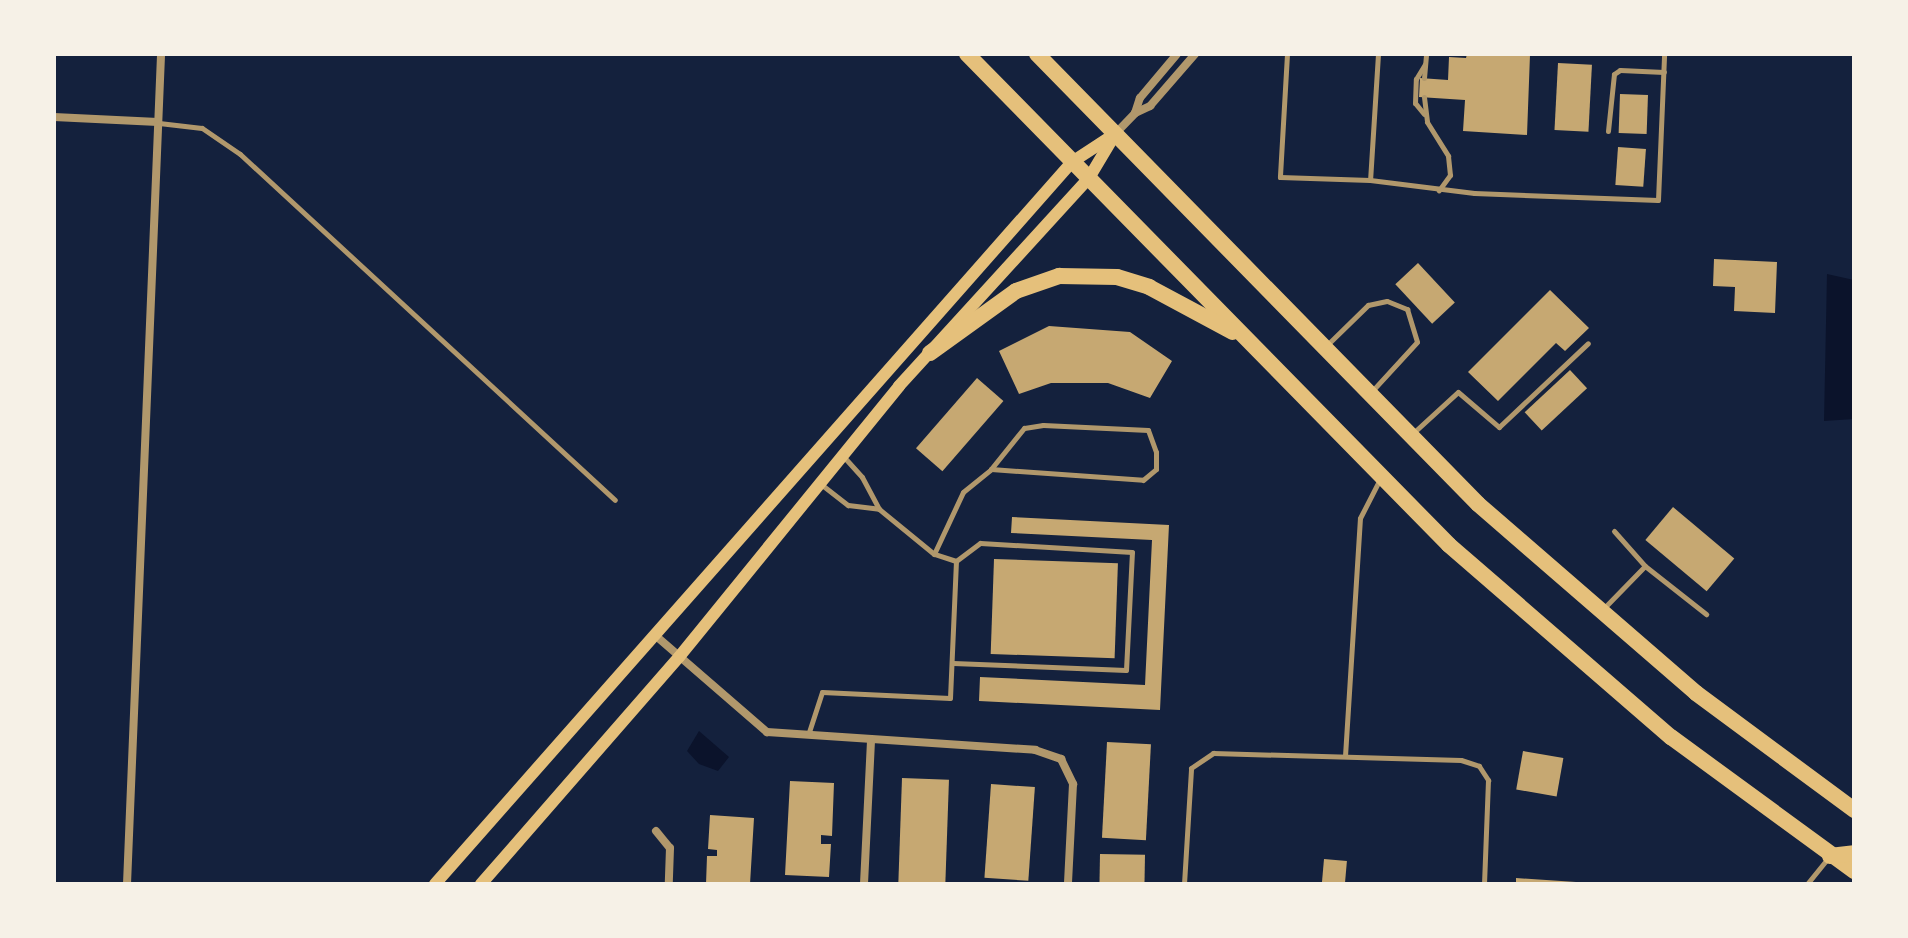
<!DOCTYPE html>
<html>
<head>
<meta charset="utf-8">
<style>
  body { margin:0 }
  #map { position:relative; width:1908px; height:938px; overflow:hidden; background:#14213d; font-family:"Titillium Web",sans-serif }
  div>[style] { position:absolute }
  [style*='--x'] { left:calc(var(--x)*1px); top:calc(var(--y)*1px); width:calc(var(--w)*1px); rotate:calc(var(--a)*1deg) }
  .water>* { inset:0; background:#0b132b }
  .building>* { inset:0; background:#c6a872; transform-origin:0 0 }
  .service>* { height:5px; margin:-2.5px; padding:0 2.5px; transform-origin:2.5px; border-radius:2.5px; background:#b1986c }
  .minor>* { height:8px; margin:-4px; padding:0 4px; transform-origin:4px; border-radius:4px; background:#b1986c }
  .secondary>* { height:12px; margin:-6px; padding:0 6px; transform-origin:6px; border-radius:6px; background:#e5c07b }
  .trunk>* { height:16px; margin:-8px; padding:0 8px; transform-origin:8px; border-radius:8px; background:#e5c07b }
  span { translate:-50% -50%; white-space:nowrap; text-align:center; line-height:1.15; -webkit-text-stroke:6px #f6f1e7; paint-order:stroke }
  .frame { position:absolute; inset:0; border:56px solid #f6f1e7; pointer-events:none }
</style>
</head>
<body>
<div id="map">
  <div class="water">
    <i style="clip-path:polygon(1827px 274px,1854px 280px,1854px 419px,1824px 421px)"></i>
    <i style="clip-path:polygon(699px 731px,729px 757px,718px 771px,699px 764px,687px 751px)"></i>
  </div>
  <div class="building">
    <i style="clip-path:polygon(1467px 54px,1530px 55px,1527px 135px,1463px 131px,1465px 100px,1419px 97px,1420px 78px,1448px 80px,1449px 57px,1466px 58px)"></i>
    <i style="left:1558px;top:63px;width:34px;height:67px;rotate:3deg"></i>
    <i style="left:1620px;top:94px;width:28px;height:39px;rotate:2deg"></i>
    <i style="left:1618px;top:147px;width:28px;height:38px;rotate:4deg"></i>
    <i style="clip-path:polygon(1714px 259px,1777px 262px,1775px 313px,1734px 311px,1735px 287px,1713px 286px)"></i>
    <i style="left:1418px;top:263px;width:54px;height:31px;rotate:47deg"></i>
    <i style="clip-path:polygon(1550px 290px,1589px 328px,1565px 351px,1556px 343px,1498px 401px,1468px 372px)"></i>
    <i style="clip-path:polygon(1049px 326px,1130px 332px,1172px 361px,1150px 398px,1108px 383px,1051px 383px,1019px 394px,999px 351px)"></i>
    <i style="left:1570px;top:370px;width:25px;height:62px;rotate:47deg"></i>
    <i style="left:977px;top:378px;width:35px;height:93px;rotate:41deg"></i>
    <i style="left:1673px;top:507px;width:80px;height:43px;rotate:40deg"></i>
    <i style="clip-path:polygon(1012px 517px,1169px 525px,1160px 710px,979px 701px,980px 677px,1145px 685px,1152px 540px,1011px 533px)"></i>
    <i style="left:994px;top:559px;width:124px;height:95px;rotate:2deg"></i>
    <i style="left:1107px;top:742px;width:44px;height:96px;rotate:3deg"></i>
    <i style="left:1523px;top:751px;width:41px;height:39px;rotate:10deg"></i>
    <i style="left:902px;top:778px;width:47px;height:106px;rotate:2deg"></i>
    <i style="clip-path:polygon(790px 781px,834px 783px,832px 836px,821px 835px,821px 844px,831px 844px,829px 877px,785px 875px)"></i>
    <i style="left:991px;top:784px;width:44px;height:94px;rotate:4deg"></i>
    <i style="clip-path:polygon(710px 815px,754px 818px,750px 884px,706px 884px,707px 856px,717px 856px,717px 850px,708px 849px)"></i>
    <i style="left:1100px;top:854px;width:45px;height:30px;rotate:1deg"></i>
    <i style="left:1324px;top:859px;width:23px;height:25px;rotate:5deg"></i>
    <i style="clip-path:polygon(1516px 878px,1576px 882px,1576px 884px,1516px 884px)"></i>
  </div>
  <div class="service">
    <i style="--x:1287;--y:54;--w:123;--a:93.3"></i>
    <i style="--x:1280;--y:177;--w:90;--a:1.9"></i>
    <i style="--x:1378;--y:54;--w:126;--a:93.6"></i>
    <i style="--x:1370;--y:180;--w:105;--a:7.1"></i>
    <i style="--x:1474;--y:193;--w:184;--a:2.2"></i>
    <i style="--x:1658;--y:200;--w:146;--a:-87.6"></i>
    <i style="--x:1424;--y:78;--w:24;--a:-85"></i>
    <i style="--x:1424;--y:97;--w:25;--a:83"></i>
    <i style="--x:1427;--y:122;--w:40;--a:58"></i>
    <i style="--x:1448;--y:156;--w:19;--a:84"></i>
    <i style="--x:1450;--y:175;--w:19;--a:126"></i>
    <i style="--x:1424;--y:114;--w:14;--a:-129"></i>
    <i style="--x:1415;--y:103;--w:24;--a:-88"></i>
    <i style="--x:1416;--y:79;--w:17;--a:-59"></i>
    <i style="--x:159;--y:123;--w:43;--a:6.6"></i>
    <i style="--x:202;--y:128;--w:46;--a:34.4"></i>
    <i style="--x:240;--y:154;--w:510;--a:42.7"></i>
    <i style="--x:1608;--y:131;--w:57;--a:-84"></i>
    <i style="--x:1614;--y:74;--w:7;--a:-34"></i>
    <i style="--x:1620;--y:70;--w:44;--a:2.6"></i>
    <i style="--x:1328;--y:344;--w:56;--a:-44.3"></i>
    <i style="--x:1368;--y:305;--w:19;--a:-12"></i>
    <i style="--x:1387;--y:301;--w:22;--a:22"></i>
    <i style="--x:1407;--y:309;--w:34;--a:73"></i>
    <i style="--x:1417;--y:342;--w:65;--a:132.5"></i>
    <i style="--x:1412;--y:434;--w:62;--a:-42.4"></i>
    <i style="--x:1458;--y:392;--w:54;--a:40.5"></i>
    <i style="--x:1499;--y:427;--w:122;--a:-43.3"></i>
    <i style="--x:822;--y:485;--w:33;--a:38"></i>
    <i style="--x:848;--y:505;--w:31;--a:7"></i>
    <i style="--x:879;--y:509;--w:36;--a:-118"></i>
    <i style="--x:862;--y:477;--w:30;--a:-132"></i>
    <i style="--x:1614;--y:531;--w:47;--a:48.5"></i>
    <i style="--x:934;--y:554;--w:68;--a:-64.9"></i>
    <i style="--x:963;--y:492;--w:36;--a:-39"></i>
    <i style="--x:991;--y:469;--w:152;--a:4.1"></i>
    <i style="--x:1143;--y:480;--w:17;--a:-40"></i>
    <i style="--x:1156;--y:469;--w:17;--a:-90"></i>
    <i style="--x:1156;--y:452;--w:23;--a:-110"></i>
    <i style="--x:1148;--y:430;--w:105;--a:-177.3"></i>
    <i style="--x:1043;--y:425;--w:19;--a:171"></i>
    <i style="--x:1024;--y:428;--w:53;--a:128.8"></i>
    <i style="--x:1603;--y:609;--w:60;--a:-45.7"></i>
    <i style="--x:1645;--y:566;--w:78;--a:38.2"></i>
    <i style="--x:953;--y:663;--w:173;--a:2.3"></i>
    <i style="--x:1126;--y:670;--w:118;--a:-87.1"></i>
    <i style="--x:1132;--y:552;--w:152;--a:-176.6"></i>
    <i style="--x:980;--y:543;--w:30;--a:143"></i>
    <i style="--x:808;--y:735;--w:45;--a:-72"></i>
    <i style="--x:822;--y:692;--w:128;--a:2.7"></i>
    <i style="--x:950;--y:698;--w:137;--a:-87.5"></i>
    <i style="--x:956;--y:561;--w:23;--a:-162"></i>
    <i style="--x:934;--y:554;--w:71;--a:-140.7"></i>
    <i style="--x:1345;--y:756;--w:238;--a:-86.4"></i>
    <i style="--x:1360;--y:518;--w:44;--a:-62.9"></i>
    <i style="--x:1184;--y:884;--w:116;--a:-86.5"></i>
    <i style="--x:1191;--y:768;--w:27;--a:-34"></i>
    <i style="--x:1213;--y:753;--w:248;--a:1.6"></i>
    <i style="--x:1461;--y:760;--w:19;--a:18"></i>
    <i style="--x:1479;--y:766;--w:17;--a:57"></i>
    <i style="--x:1488;--y:780;--w:104;--a:92.2"></i>
    <i style="--x:1807;--y:884;--w:35;--a:-51"></i>
  </div>
  <div class="minor">
    <i style="--x:1135;--y:113;--w:16;--a:-72"></i>
    <i style="--x:1140;--y:98;--w:57;--a:-49.9"></i>
    <i style="--x:54;--y:117;--w:104;--a:2.8"></i>
    <i style="--x:1116;--y:133;--w:28;--a:-46"></i>
    <i style="--x:1135;--y:113;--w:17;--a:-25"></i>
    <i style="--x:1150;--y:106;--w:69;--a:-49.1"></i>
    <i style="--x:656;--y:636;--w:147;--a:40.9"></i>
    <i style="--x:767;--y:732;--w:269;--a:3.8"></i>
    <i style="--x:1035;--y:750;--w:28;--a:19"></i>
    <i style="--x:1061;--y:759;--w:28;--a:64"></i>
    <i style="--x:1073;--y:784;--w:100;--a:92.9"></i>
    <i style="--x:656;--y:831;--w:22;--a:51"></i>
    <i style="--x:670;--y:848;--w:36;--a:92"></i>
    <i style="--x:127;--y:884;--w:831;--a:-87.65"></i>
    <i style="--x:864;--y:884;--w:144;--a:-87.2"></i>
  </div>
  <div class="secondary">
    <i style="--x:435;--y:884;--w:963;--a:-48.58"></i>
    <i style="--x:1072;--y:162;--w:51;--a:-33.1"></i>
    <i style="--x:481;--y:884;--w:301;--a:-48.9"></i>
    <i style="--x:679;--y:657;--w:349;--a:-50.9"></i>
    <i style="--x:899;--y:386;--w:282;--a:-47.6"></i>
    <i style="--x:1089;--y:178;--w:49;--a:-59.2"></i>
  </div>
  <div class="trunk">
    <i style="--x:967;--y:54;--w:688;--a:45.53"></i>
    <i style="--x:1449;--y:545;--w:294;--a:40.9"></i>
    <i style="--x:1671;--y:737;--w:227;--a:36.2"></i>
    <i style="--x:1037;--y:54;--w:630;--a:45.58"></i>
    <i style="--x:1478;--y:504;--w:289;--a:40.9"></i>
    <i style="--x:1696;--y:693;--w:197;--a:36.5"></i>
    <i style="--x:930;--y:353;--w:106;--a:-35.8"></i>
    <i style="--x:1016;--y:291;--w:46;--a:-19.2"></i>
    <i style="--x:1059;--y:276;--w:58;--a:1"></i>
    <i style="--x:1117;--y:277;--w:34;--a:17"></i>
    <i style="--x:1149;--y:287;--w:95;--a:28.2"></i>
    <i style="--x:1830;--y:856;--w:24;--a:-7"></i>
  </div>
  <div class="frame"></div>
</div>
</body>
</html>
